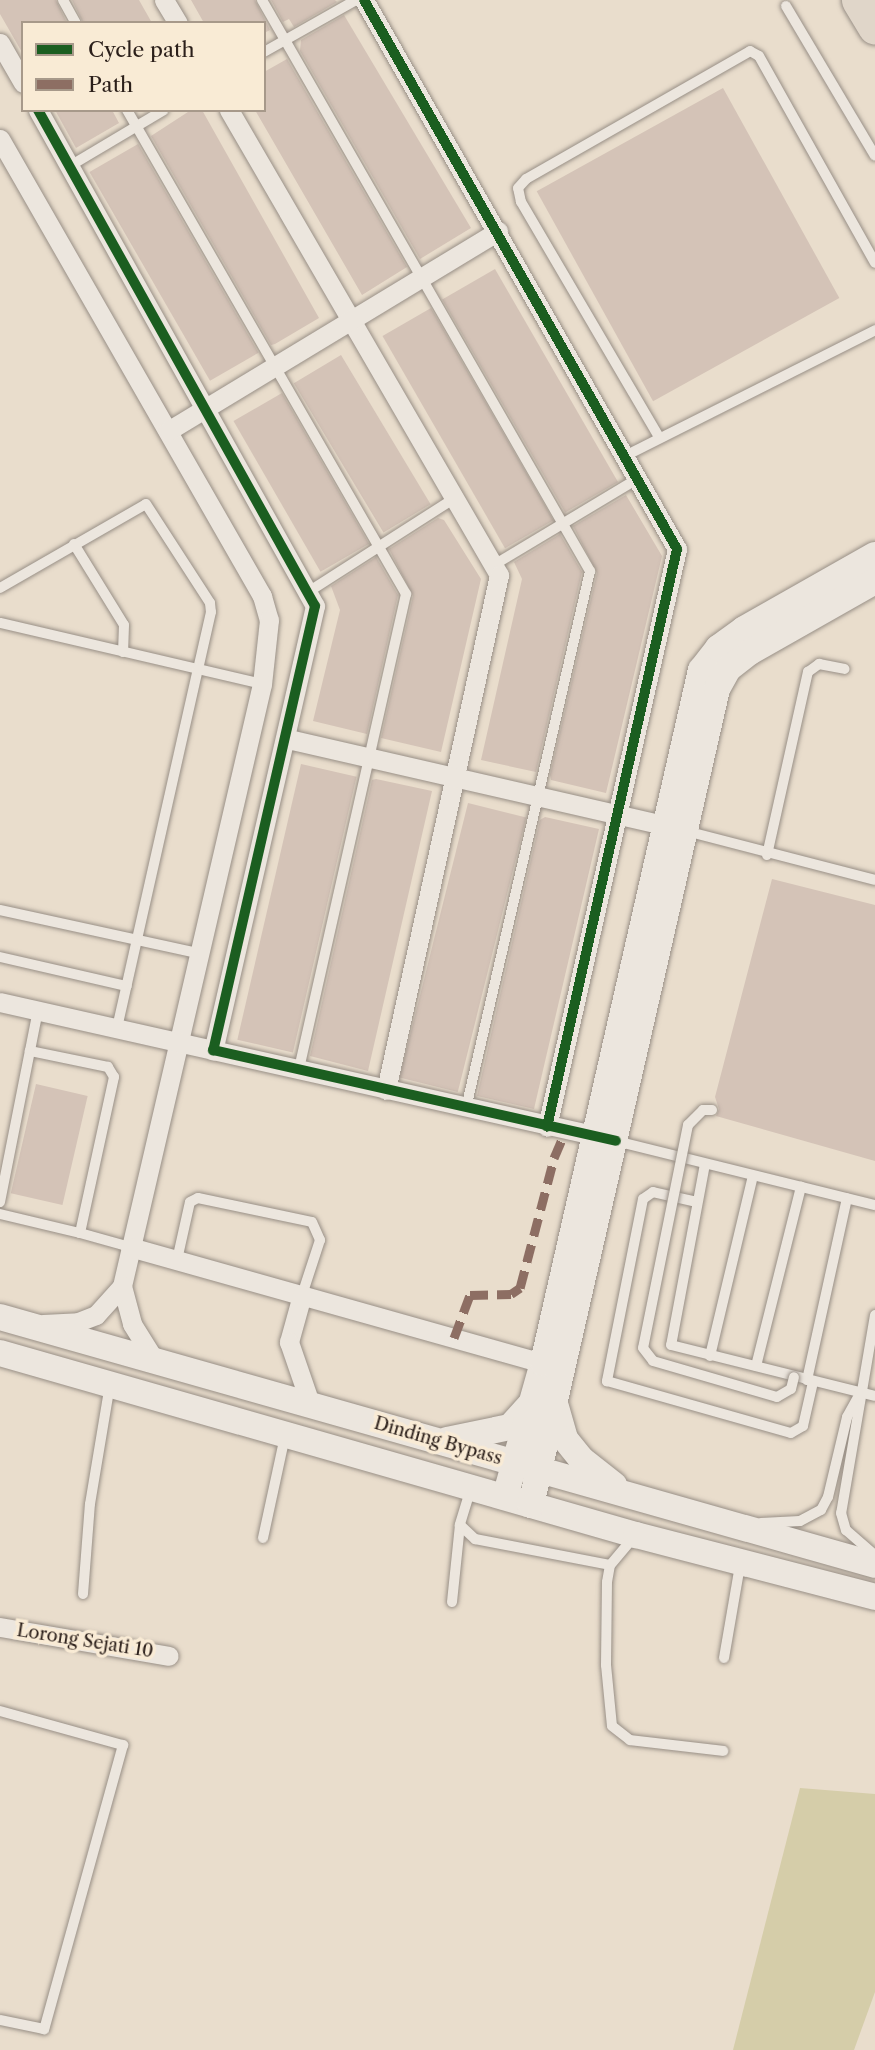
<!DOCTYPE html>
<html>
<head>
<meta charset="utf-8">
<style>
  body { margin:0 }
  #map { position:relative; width:875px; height:2050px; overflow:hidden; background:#e9ddcc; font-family:"Libre Caslon Text",serif }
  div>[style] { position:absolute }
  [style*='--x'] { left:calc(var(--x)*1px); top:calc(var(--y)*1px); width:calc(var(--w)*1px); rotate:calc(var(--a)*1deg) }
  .green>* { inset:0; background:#d5cda9 }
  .building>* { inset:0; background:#d4c3b7; transform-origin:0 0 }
  .roads { filter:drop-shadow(0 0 2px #988f86) drop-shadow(0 0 2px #988f86) }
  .lane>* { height:10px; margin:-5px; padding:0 5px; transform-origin:5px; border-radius:5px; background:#ece6de }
  .street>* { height:19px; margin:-9.5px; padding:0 9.5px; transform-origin:9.5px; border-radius:9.5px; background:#ece6de }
  .secondary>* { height:26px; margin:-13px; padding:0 13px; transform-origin:13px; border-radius:13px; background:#ece6de }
  .highway>* { height:35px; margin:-17.5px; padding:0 17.5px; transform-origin:17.5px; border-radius:17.5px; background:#e0d6c9 }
  .bridges { filter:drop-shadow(0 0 2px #988f86) drop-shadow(0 0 2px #988f86) }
  .lane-bridge>* { height:10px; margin:-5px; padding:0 5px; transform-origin:5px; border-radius:5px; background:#ece6de }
  .quiet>* { height:9px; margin-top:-4.5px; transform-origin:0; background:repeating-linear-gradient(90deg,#8d6e63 0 18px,transparent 0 27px) }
  .cycleway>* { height:10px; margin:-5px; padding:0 5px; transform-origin:5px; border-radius:5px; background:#1b5e20 }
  span { translate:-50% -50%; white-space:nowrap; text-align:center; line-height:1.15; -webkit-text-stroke:7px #f9ebd5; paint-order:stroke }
  .street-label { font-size:18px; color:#2b1f1a }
  .legend { position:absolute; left:21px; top:21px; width:245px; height:91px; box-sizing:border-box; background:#f9ebd5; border:2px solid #a7998a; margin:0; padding:9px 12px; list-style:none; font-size:21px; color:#2b1f1a }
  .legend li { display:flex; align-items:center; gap:14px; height:35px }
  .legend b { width:35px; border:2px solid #a7998a }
</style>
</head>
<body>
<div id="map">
  <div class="green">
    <i style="clip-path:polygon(800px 1788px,875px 1794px,875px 1992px,854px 2050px,733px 2050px)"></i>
  </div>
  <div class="building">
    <i style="clip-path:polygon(0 0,56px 0,67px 23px,23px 23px,23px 54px,0 14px)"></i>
    <i style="clip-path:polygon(72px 0,139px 0,152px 23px,83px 23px)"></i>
    <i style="clip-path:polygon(191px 0,255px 0,270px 30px,264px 33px,264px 23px,204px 23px)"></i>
    <i style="clip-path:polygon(271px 0,335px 0,337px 2px,294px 27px,289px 19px,283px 22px)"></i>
    <i style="clip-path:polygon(344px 15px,471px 228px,420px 259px,300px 51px,301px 40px)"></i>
    <i style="clip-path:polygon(287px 59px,407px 267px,362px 295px,255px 110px,264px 110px,264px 72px)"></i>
    <i style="left:723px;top:88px;width:240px;height:213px;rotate:61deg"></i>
    <i style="clip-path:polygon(55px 110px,112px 110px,119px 123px,76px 148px)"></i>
    <i style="clip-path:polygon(191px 110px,202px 110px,319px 318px,275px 344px,271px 345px,151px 136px)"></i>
    <i style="left:138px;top:144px;width:241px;height:56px;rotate:60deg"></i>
    <i style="left:495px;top:269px;width:246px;height:61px;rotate:60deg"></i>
    <i style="left:431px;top:308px;width:245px;height:56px;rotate:60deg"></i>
    <i style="left:341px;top:355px;width:174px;height:55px;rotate:59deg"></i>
    <i style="left:282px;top:393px;width:174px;height:56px;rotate:60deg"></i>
    <i style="clip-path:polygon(626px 495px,662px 556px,606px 793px,551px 780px,550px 775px,597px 573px,573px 526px)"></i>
    <i style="clip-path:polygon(438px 518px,444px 520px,481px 579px,441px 752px,381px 738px,413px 596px,389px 549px)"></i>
    <i style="clip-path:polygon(560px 534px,582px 572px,536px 772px,481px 760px,522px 579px,514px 562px)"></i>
    <i style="clip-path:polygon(376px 557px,398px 595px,367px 734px,313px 721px,340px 610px,331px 586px)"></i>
    <i style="left:301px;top:764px;width:57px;height:283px;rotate:13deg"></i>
    <i style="clip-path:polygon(376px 779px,432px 791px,368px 1071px,310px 1056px,372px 780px)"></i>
    <i style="left:468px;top:803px;width:60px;height:283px;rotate:14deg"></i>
    <i style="clip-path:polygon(545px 817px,599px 829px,534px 1109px,477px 1096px,540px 820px)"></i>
    <i style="clip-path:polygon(772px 879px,875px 905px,875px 1161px,716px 1116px,719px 1109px,715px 1097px)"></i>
    <i style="left:36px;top:1084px;width:53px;height:112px;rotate:13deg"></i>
  </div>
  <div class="roads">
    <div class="lane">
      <i style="--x:63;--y:0;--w:26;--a:61"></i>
      <i style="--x:262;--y:0;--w:659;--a:60.13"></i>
      <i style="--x:590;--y:571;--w:551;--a:103"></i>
      <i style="--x:786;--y:6;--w:174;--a:59.3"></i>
      <i style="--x:264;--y:52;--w:106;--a:-29.5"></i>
      <i style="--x:127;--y:110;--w:559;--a:60.04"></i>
      <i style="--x:406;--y:594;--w:488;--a:102.7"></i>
      <i style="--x:70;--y:166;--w:109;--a:-30.8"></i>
      <i style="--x:659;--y:437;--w:273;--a:-120.4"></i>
      <i style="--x:521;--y:202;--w:14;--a:-102"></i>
      <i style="--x:518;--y:188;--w:12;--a:-48"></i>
      <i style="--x:526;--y:179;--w:258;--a:-29.7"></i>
      <i style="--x:750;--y:51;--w:10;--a:29"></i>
      <i style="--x:759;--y:56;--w:237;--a:60.7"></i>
      <i style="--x:625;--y:456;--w:280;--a:-26.7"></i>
      <i style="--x:74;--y:544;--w:95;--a:58.3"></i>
      <i style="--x:124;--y:625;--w:27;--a:92"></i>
      <i style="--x:494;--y:565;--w:169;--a:-31"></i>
      <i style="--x:0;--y:588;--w:168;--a:-29.9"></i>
      <i style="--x:146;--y:504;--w:118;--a:57.1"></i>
      <i style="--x:210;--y:603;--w:9;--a:84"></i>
      <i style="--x:211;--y:612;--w:58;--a:102.8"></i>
      <i style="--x:198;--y:669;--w:203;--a:-166.9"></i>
      <i style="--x:308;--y:592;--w:174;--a:-32.6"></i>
      <i style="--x:686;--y:831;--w:195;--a:14.5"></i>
      <i style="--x:767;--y:855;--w:188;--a:-77.4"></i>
      <i style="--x:808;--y:672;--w:14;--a:-36"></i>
      <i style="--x:819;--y:664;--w:26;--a:11"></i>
      <i style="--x:0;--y:910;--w:203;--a:12.3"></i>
      <i style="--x:0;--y:957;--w:130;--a:12.9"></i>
      <i style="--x:117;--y:1028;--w:368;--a:-77.3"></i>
      <i style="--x:198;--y:669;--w:66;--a:13.2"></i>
      <i style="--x:616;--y:1141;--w:267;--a:13.9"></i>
      <i style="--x:705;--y:1164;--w:184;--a:100.6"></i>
      <i style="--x:671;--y:1345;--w:210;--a:14"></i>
      <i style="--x:0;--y:1202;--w:196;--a:-78.8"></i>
      <i style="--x:697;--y:1202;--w:45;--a:-167.2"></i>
      <i style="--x:653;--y:1192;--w:12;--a:145"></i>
      <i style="--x:643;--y:1199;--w:186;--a:101.2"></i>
      <i style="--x:607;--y:1381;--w:191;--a:15.8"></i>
      <i style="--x:791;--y:1433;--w:14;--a:-30"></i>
      <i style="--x:803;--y:1426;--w:45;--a:-77.2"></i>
      <i style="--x:0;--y:1214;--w:82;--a:13.4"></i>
      <i style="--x:80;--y:1233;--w:160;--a:-77.7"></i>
      <i style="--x:114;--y:1077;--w:12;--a:-121"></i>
      <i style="--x:108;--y:1067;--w:80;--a:-168.4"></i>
      <i style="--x:80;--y:1233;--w:52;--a:15.6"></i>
      <i style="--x:177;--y:1260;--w:59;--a:-77.4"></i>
      <i style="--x:190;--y:1202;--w:9;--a:-27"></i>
      <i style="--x:198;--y:1198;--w:116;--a:11.9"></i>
      <i style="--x:312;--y:1222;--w:20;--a:66"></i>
      <i style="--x:320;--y:1240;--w:58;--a:108.1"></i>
      <i style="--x:875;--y:1315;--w:201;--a:99.7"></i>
      <i style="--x:841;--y:1513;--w:18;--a:74"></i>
      <i style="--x:846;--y:1530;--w:38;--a:41"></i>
      <i style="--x:710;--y:1356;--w:185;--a:-76.6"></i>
      <i style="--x:756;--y:1366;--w:185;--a:-75.9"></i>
      <i style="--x:807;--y:1380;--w:186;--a:-77.6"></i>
      <i style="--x:471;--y:1488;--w:39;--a:107"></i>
      <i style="--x:460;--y:1525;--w:21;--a:43"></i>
      <i style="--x:475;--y:1539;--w:137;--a:10.9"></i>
      <i style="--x:761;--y:1523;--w:39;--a:-3"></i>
      <i style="--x:800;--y:1521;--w:24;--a:-28"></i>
      <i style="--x:821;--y:1510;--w:15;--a:-62"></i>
      <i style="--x:828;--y:1497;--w:82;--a:-76.6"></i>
      <i style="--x:847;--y:1417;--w:25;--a:-61"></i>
      <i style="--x:263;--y:1538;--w:104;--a:-77.8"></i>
      <i style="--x:633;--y:1538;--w:35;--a:130"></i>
      <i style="--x:610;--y:1565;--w:17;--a:100"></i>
      <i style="--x:607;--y:1582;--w:83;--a:90.7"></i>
      <i style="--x:606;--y:1665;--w:61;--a:84.4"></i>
      <i style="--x:612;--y:1726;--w:23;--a:38"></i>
      <i style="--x:630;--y:1740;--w:94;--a:6.7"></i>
      <i style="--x:83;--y:1594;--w:90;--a:-85.6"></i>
      <i style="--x:90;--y:1504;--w:122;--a:-80.5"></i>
      <i style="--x:452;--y:1602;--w:77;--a:-84.1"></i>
      <i style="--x:724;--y:1658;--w:94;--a:-80.2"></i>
      <i style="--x:0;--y:1711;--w:128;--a:15.5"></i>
      <i style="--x:123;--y:1745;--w:295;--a:105.5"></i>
      <i style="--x:44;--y:2029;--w:45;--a:-168.4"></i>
    </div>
    <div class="street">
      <i style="--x:164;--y:0;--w:27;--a:59"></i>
      <i style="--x:364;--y:0;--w:632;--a:60.31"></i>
      <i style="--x:677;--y:549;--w:592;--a:102.68"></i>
      <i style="--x:0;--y:43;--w:46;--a:60.1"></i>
      <i style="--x:38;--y:110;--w:568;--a:60.82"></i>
      <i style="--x:315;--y:606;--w:456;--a:102.9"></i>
      <i style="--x:213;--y:1050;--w:403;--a:12.6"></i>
      <i style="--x:229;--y:110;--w:538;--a:59.86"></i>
      <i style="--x:499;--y:575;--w:527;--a:102.38"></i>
      <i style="--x:0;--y:139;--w:527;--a:60.17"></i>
      <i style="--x:262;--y:596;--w:25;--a:74"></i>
      <i style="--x:269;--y:620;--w:64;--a:96.2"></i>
      <i style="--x:262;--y:684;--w:618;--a:103.09"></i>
      <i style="--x:122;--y:1286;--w:39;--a:75"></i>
      <i style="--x:132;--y:1324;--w:44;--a:58.1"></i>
      <i style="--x:168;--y:431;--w:386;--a:-31.2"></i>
      <i style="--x:288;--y:739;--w:398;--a:12.9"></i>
      <i style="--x:0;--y:1002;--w:218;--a:12.7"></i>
      <i style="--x:130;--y:1247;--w:439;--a:15.7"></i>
      <i style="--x:302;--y:1295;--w:49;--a:105.5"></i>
      <i style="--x:289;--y:1342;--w:68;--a:71"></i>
      <i style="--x:43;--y:1324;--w:35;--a:-3"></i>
      <i style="--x:78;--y:1322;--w:19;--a:-21"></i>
      <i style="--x:96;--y:1315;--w:39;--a:-48"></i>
      <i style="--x:0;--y:1627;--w:171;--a:9.7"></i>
    </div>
    <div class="secondary">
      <i style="--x:0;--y:1317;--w:909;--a:15.82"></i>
      <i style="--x:0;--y:1353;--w:662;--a:15.97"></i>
      <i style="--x:636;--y:1535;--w:247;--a:14.5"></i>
      <i style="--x:556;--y:1407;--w:33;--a:74"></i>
      <i style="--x:565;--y:1439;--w:26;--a:51"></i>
      <i style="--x:581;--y:1459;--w:42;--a:38.2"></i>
      <i style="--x:447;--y:1440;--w:64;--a:-11.7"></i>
      <i style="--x:510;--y:1427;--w:30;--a:-48"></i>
      <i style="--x:505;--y:1497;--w:139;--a:-74.2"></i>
      <i style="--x:543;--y:1363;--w:711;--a:-77.16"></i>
      <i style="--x:701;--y:670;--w:28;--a:-52"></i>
      <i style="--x:718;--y:648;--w:32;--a:-36"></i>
      <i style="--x:744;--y:629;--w:150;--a:-29.5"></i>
      <i style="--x:531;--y:1505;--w:837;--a:-77.16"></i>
      <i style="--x:717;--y:689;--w:23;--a:-61"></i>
      <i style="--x:728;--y:669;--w:28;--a:-38"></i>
      <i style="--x:750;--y:652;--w:144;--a:-29.6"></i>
    </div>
    <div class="highway">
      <i style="--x:859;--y:0;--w:31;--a:59"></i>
    </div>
  </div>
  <div class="bridges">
    <div class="lane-bridge">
      <i style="--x:712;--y:1110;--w:9;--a:180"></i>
      <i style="--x:703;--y:1110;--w:21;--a:135"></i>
      <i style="--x:688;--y:1125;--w:227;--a:101.4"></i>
      <i style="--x:643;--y:1348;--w:16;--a:52"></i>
      <i style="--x:653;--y:1361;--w:129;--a:16.2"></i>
      <i style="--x:777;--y:1397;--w:16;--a:-30"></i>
      <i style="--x:791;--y:1389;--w:12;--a:-76"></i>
    </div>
  </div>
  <div class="quiet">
    <i style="--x:454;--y:1338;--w:46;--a:-69.6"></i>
    <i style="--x:470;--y:1295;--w:41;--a:-1.4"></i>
    <i style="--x:511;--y:1294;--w:11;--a:-34"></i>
    <i style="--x:520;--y:1288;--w:134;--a:-75.3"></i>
    <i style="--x:554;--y:1158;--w:30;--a:-67"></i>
  </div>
  <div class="cycleway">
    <i style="--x:364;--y:0;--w:632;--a:60.31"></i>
    <i style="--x:677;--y:549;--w:592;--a:102.68"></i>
    <i style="--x:38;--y:110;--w:568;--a:60.82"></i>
    <i style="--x:315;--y:606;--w:456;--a:102.9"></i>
    <i style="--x:213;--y:1050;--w:413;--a:12.7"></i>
  </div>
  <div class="street-label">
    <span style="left:438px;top:1441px;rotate:16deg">Dinding Bypass</span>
    <span style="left:85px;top:1641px;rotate:9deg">Lorong Sejati 10</span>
  </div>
  <ul class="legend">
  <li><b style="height:9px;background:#1b5e20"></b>Cycle path</li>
  <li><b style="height:9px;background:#8d6e63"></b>Path</li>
  </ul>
</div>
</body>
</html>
